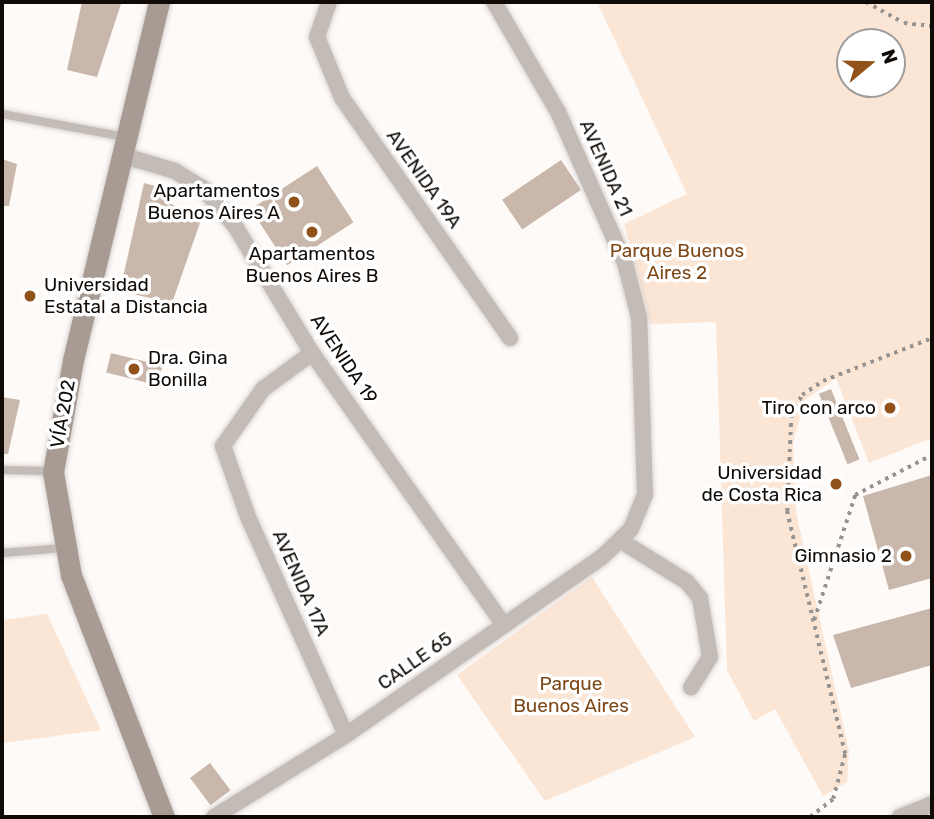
<!DOCTYPE html>
<html>
<head>
<meta charset="utf-8">
<style>
  body { margin:0 }
  #map { position:relative; width:934px; height:819px; overflow:hidden; background:#fefaf8; font-family:Rubik,sans-serif }
  div>[style] { position:absolute }
  [style*='--x'] { left:calc(var(--x)*1px); top:calc(var(--y)*1px); width:calc(var(--w)*1px); rotate:calc(var(--a)*1deg) }
  .green>* { inset:0; background:#fbe5d5 }
  .building>* { inset:0; background:#c8b7aa; transform-origin:0 0 }
  .path>* { height:3.5px; margin-top:-1.75px; transform-origin:0; background:repeating-linear-gradient(90deg,#979390 0 3.5px,transparent 0 8.5px) }
  .roads { filter:drop-shadow(0 0 2px #d8d4d1) drop-shadow(0 0 2px #d8d4d1) }
  .service>* { height:8px; margin:-4px; padding:0 4px; transform-origin:4px; border-radius:4px; background:#c3bbb5 }
  .minor>* { height:16px; margin:-8px; padding:0 8px; transform-origin:8px; border-radius:8px; background:#c3bbb5 }
  .secondary>* { height:21px; margin:-10.5px; padding:0 10.5px; transform-origin:10.5px; border-radius:10.5px; background:#a79b93 }
  .dots>* { width:19px; height:19px; translate:-50% -50%; box-sizing:border-box; border:4px solid #fff; border-radius:50% }
  span { translate:-50% -50%; white-space:nowrap; text-align:center; line-height:1.15; -webkit-text-stroke:7px #fff; paint-order:stroke }
  .street-label { font-size:19px; color:#100b07 }
  .poi-label { font-size:19px; color:#100b07 }
  .right { translate:-100% -50%; text-align:right }
  .left { translate:0 -50%; text-align:left }
  .park-label { font-size:19px; color:#7e4717 }
  .frame { position:absolute; inset:0; border:4px solid #100b07; pointer-events:none }
  .north { position:absolute; left:836px; top:28px; width:70px; height:70px; box-sizing:border-box; background:#fff; border:2px solid #9f9d9c; border-radius:50%; rotate:71deg; font-size:19px; font-weight:700; line-height:28px; text-align:center; color:#100b07 }
  .north::after { content:''; display:block; margin:auto; width:24px; height:32px; background:#905218; clip-path:polygon(50% 0,100% 100%,50% 72%,0 100%) }
</style>
</head>
<body>
<div id="map">
  <div class="green">
    <i style="clip-path:polygon(evenodd,597px 2px,932px 2px,932px 438px,869px 463px,836px 378px,805px 400px,793px 442px,796px 512px,849px 751px,847px 782px,823px 796px,775px 709px,754px 721px,727px 670px,716px 322px,650px 324px,624px 224px,687px 194px,597px 2px,850px 42px,892px 42px,892px 84px,850px 84px,850px 42px)"></i>
    <i style="clip-path:polygon(592px 577px,695px 737px,545px 801px,457px 675px)"></i>
    <i style="clip-path:polygon(47px 614px,101px 730px,2px 743px,2px 620px)"></i>
  </div>
  <div class="building">
    <i style="clip-path:polygon(82px 2px,121px 4px,97px 77px,67px 70px)"></i>
    <i style="clip-path:polygon(2px 159px,17px 164px,9px 206px,2px 206px)"></i>
    <i style="left:561px;top:160px;width:36px;height:71px;rotate:56deg"></i>
    <i style="left:317px;top:166px;width:67px;height:79px;rotate:57deg"></i>
    <i style="clip-path:polygon(144px 183px,166px 189px,164px 200px,201px 220px,172px 303px,120px 291px)"></i>
    <i style="left:111px;top:353px;width:53px;height:20px;rotate:14deg"></i>
    <i style="left:831px;top:389px;width:76px;height:13px;rotate:68deg"></i>
    <i style="clip-path:polygon(2px 397px,20px 400px,8px 454px,2px 454px)"></i>
    <i style="clip-path:polygon(932px 475px,932px 578px,889px 590px,863px 496px)"></i>
    <i style="clip-path:polygon(932px 608px,932px 665px,851px 688px,833px 635px)"></i>
    <i style="left:210px;top:763px;width:34px;height:25px;rotate:53deg"></i>
  </div>
  <div class="path">
    <i style="--x:866;--y:2;--w:43;--a:28.9"></i>
    <i style="--x:904;--y:23;--w:28;--a:6"></i>
    <i style="--x:814;--y:620;--w:132;--a:-71.8"></i>
    <i style="--x:855;--y:495;--w:87;--a:-27.5"></i>
    <i style="--x:810;--y:817;--w:29;--a:-38"></i>
    <i style="--x:833;--y:799;--w:47;--a:-75.1"></i>
    <i style="--x:845;--y:754;--w:249;--a:-103.5"></i>
    <i style="--x:787;--y:512;--w:97;--a:-87.6"></i>
    <i style="--x:791;--y:415;--w:23;--a:-61"></i>
    <i style="--x:802;--y:395;--w:25;--a:-34"></i>
    <i style="--x:823;--y:381;--w:117;--a:-21.5"></i>
  </div>
  <div class="roads">
    <div class="service">
      <i style="--x:2;--y:114;--w:125;--a:10.6"></i>
      <i style="--x:2;--y:470;--w:49;--a:1.2"></i>
      <i style="--x:2;--y:553;--w:62;--a:-4.6"></i>
    </div>
    <div class="minor">
      <i style="--x:329;--y:2;--w:37;--a:109"></i>
      <i style="--x:317;--y:37;--w:66;--a:67.7"></i>
      <i style="--x:342;--y:98;--w:293;--a:55"></i>
      <i style="--x:121;--y:155;--w:56;--a:16.5"></i>
      <i style="--x:175;--y:171;--w:34;--a:32"></i>
      <i style="--x:204;--y:189;--w:48;--a:50"></i>
      <i style="--x:235;--y:226;--w:149;--a:58.8"></i>
      <i style="--x:312;--y:353;--w:333;--a:54.8"></i>
      <i style="--x:312;--y:353;--w:61;--a:143.7"></i>
      <i style="--x:263;--y:389;--w:70;--a:125.1"></i>
      <i style="--x:223;--y:446;--w:75;--a:70.6"></i>
      <i style="--x:248;--y:517;--w:239;--a:65.8"></i>
      <i style="--x:621;--y:541;--w:78;--a:31.8"></i>
      <i style="--x:687;--y:582;--w:21;--a:51"></i>
      <i style="--x:700;--y:598;--w:60;--a:80.4"></i>
      <i style="--x:710;--y:657;--w:36;--a:122"></i>
      <i style="--x:214;--y:817;--w:155;--a:-31.8"></i>
      <i style="--x:346;--y:735;--w:312;--a:-34.8"></i>
      <i style="--x:602;--y:557;--w:40;--a:-44"></i>
      <i style="--x:631;--y:529;--w:37;--a:-68"></i>
      <i style="--x:645;--y:495;--w:178;--a:-91.9"></i>
      <i style="--x:639;--y:317;--w:56;--a:-104.5"></i>
      <i style="--x:625;--y:263;--w:165;--a:-113.9"></i>
      <i style="--x:558;--y:112;--w:127;--a:-120.2"></i>
      <i style="--x:900;--y:817;--w:35;--a:-22"></i>
    </div>
    <div class="secondary">
      <i style="--x:159;--y:2;--w:368;--a:103.5"></i>
      <i style="--x:73;--y:360;--w:114;--a:100.1"></i>
      <i style="--x:53;--y:472;--w:105;--a:80.1"></i>
      <i style="--x:71;--y:575;--w:259;--a:69"></i>
    </div>
  </div>
  <div class="dots">
    <i style="left:294px;top:202px;background:#905218"></i>
    <i style="left:312px;top:232px;background:#905218"></i>
    <i style="left:30px;top:296px;background:#905218"></i>
    <i style="left:134px;top:369px;background:#905218"></i>
    <i style="left:890px;top:408px;background:#905218"></i>
    <i style="left:836px;top:484px;background:#905218"></i>
    <i style="left:906px;top:556px;background:#905218"></i>
  </div>
  <div class="street-label">
    <span style="left:606px;top:168px;rotate:66deg">AVENIDA 21</span>
    <span style="left:424px;top:179px;rotate:55deg">AVENIDA 19A</span>
    <span style="left:344px;top:359px;rotate:56deg">AVENIDA 19</span>
    <span style="left:63px;top:414px;rotate:-80deg">VÍA 202</span>
    <span style="left:301px;top:583px;rotate:66deg">AVENIDA 17A</span>
    <span style="left:415px;top:661px;rotate:-35deg">CALLE 65</span>
  </div>
  <div class="poi-label">
    <span class="right" style="left:280px;top:202px">Apartamentos<br>Buenos Aires A</span>
    <span style="left:312px;top:265px">Apartamentos<br>Buenos Aires B</span>
    <span class="left" style="left:44px;top:296px">Universidad<br>Estatal a Distancia</span>
    <span class="left" style="left:148px;top:369px">Dra. Gina<br>Bonilla</span>
    <span class="right" style="left:876px;top:408px">Tiro con arco</span>
    <span class="right" style="left:822px;top:484px">Universidad<br>de Costa Rica</span>
    <span class="right" style="left:892px;top:556px">Gimnasio 2</span>
  </div>
  <div class="park-label">
    <span style="left:677px;top:262px">Parque Buenos<br>Aires 2</span>
    <span style="left:571px;top:695px">Parque<br>Buenos Aires</span>
  </div>
  <div class="frame"></div>
  <div class="north">N</div>
</div>
</body>
</html>
